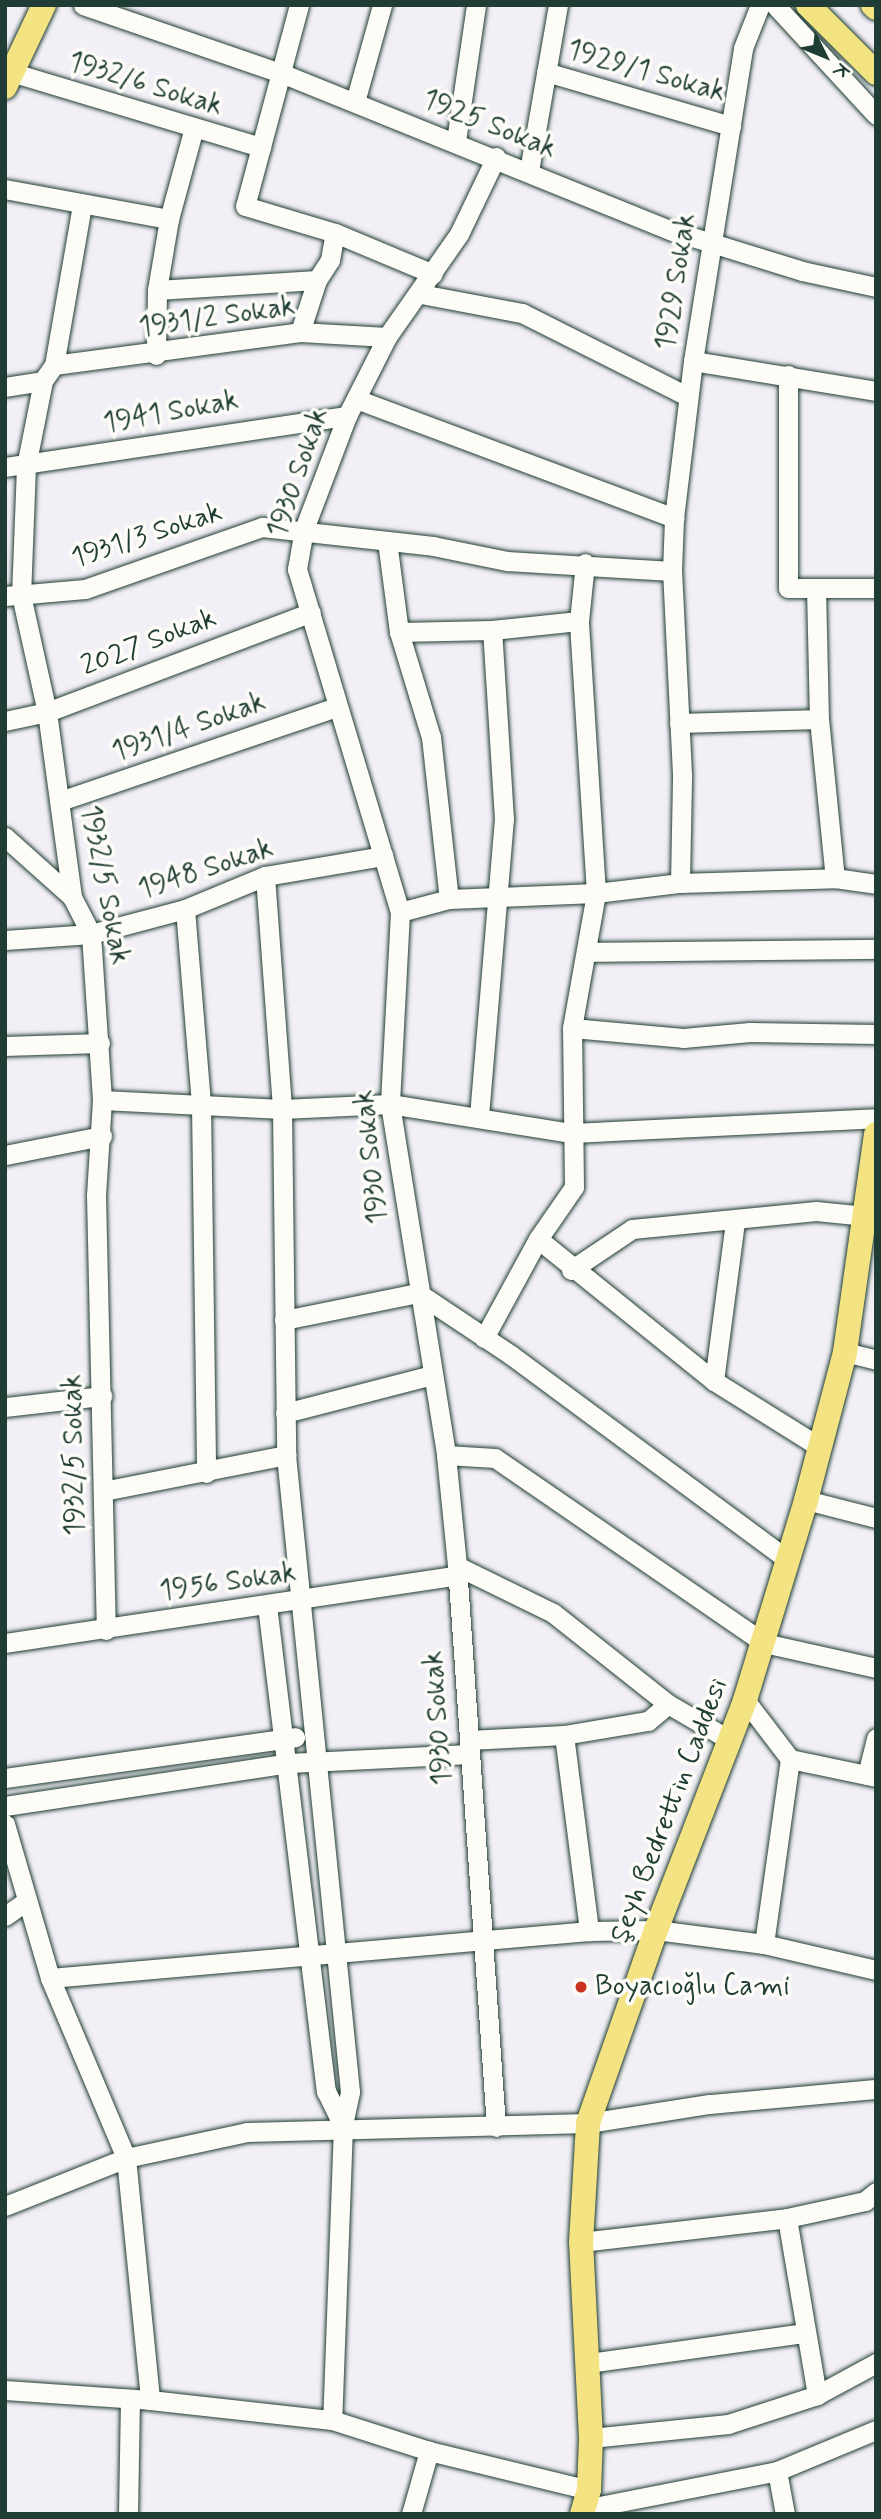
<!DOCTYPE html>
<html>
<head>
<meta charset="utf-8">
<style>
  body { margin:0 }
  #map { position:relative; width:881px; height:2519px; overflow:hidden; background:#f2f0f6; font-family:Mynerve,sans-serif }
  div>[style] { position:absolute }
  [style*='--x'] { left:calc(var(--x)*1px); top:calc(var(--y)*1px); width:calc(var(--w)*1px); rotate:calc(var(--a)*1deg) }
  .roads { filter:drop-shadow(0 0 2px #1f3d34) drop-shadow(0 0 2px #1f3d34) }
  .minor>* { height:19px; margin:-9.5px; padding:0 9.5px; transform-origin:9.5px; border-radius:9.5px; background:#fdfcf7 }
  .major>* { height:24px; margin:-12px; padding:0 12px; transform-origin:12px; border-radius:12px; background:#f4e382 }
  .dots>* { width:19px; height:19px; translate:-50% -50%; box-sizing:border-box; border:4px solid #fdfcf7; border-radius:50% }
  span { translate:-50% -50%; white-space:nowrap; text-align:center; line-height:1.15; -webkit-text-stroke:7px #fdfcf7; paint-order:stroke }
  .street-label { font-size:28px; color:#1f3d34 }
  .poi-label { font-size:28px; color:#1f3d34 }
  .left { translate:0 -50%; text-align:left }
  .frame { position:absolute; inset:0; border:7px solid #1f3d34; pointer-events:none }
  .north { position:absolute; left:790px; top:21px; width:70px; height:70px; -webkit-text-stroke:5px #fdfcf7; paint-order:stroke; rotate:133deg; font-size:19px; font-weight:700; line-height:28px; text-align:center; color:#1f3d34 }
  .north::after { content:''; display:block; margin:auto; width:24px; height:32px; background:#1f3d34; clip-path:polygon(50% 0,100% 100%,50% 72%,0 100%) }
</style>
</head>
<body>
<div id="map">
  <div class="roads">
    <div class="minor">
      <i style="--x:83;--y:5;--w:209;--a:19"></i>
      <i style="--x:281;--y:73;--w:423;--a:22"></i>
      <i style="--x:673;--y:231;--w:135;--a:17.2"></i>
      <i style="--x:802;--y:271;--w:76;--a:12.2"></i>
      <i style="--x:299;--y:5;--w:208;--a:105"></i>
      <i style="--x:245;--y:206;--w:94;--a:16.7"></i>
      <i style="--x:335;--y:233;--w:106;--a:22.7"></i>
      <i style="--x:775;--y:5;--w:149;--a:47.4"></i>
      <i style="--x:546;--y:72;--w:193;--a:16.3"></i>
      <i style="--x:14;--y:73;--w:258;--a:16.7"></i>
      <i style="--x:355;--y:102;--w:101;--a:-74.4"></i>
      <i style="--x:456;--y:141;--w:137;--a:-81.6"></i>
      <i style="--x:496;--y:157;--w:85;--a:115.7"></i>
      <i style="--x:459;--y:234;--w:126;--a:125"></i>
      <i style="--x:387;--y:337;--w:89;--a:116.9"></i>
      <i style="--x:347;--y:416;--w:121;--a:110.8"></i>
      <i style="--x:304;--y:529;--w:41;--a:99.9"></i>
      <i style="--x:297;--y:569;--w:358;--a:73.3"></i>
      <i style="--x:400;--y:912;--w:192;--a:93"></i>
      <i style="--x:390;--y:1104;--w:355;--a:80.9"></i>
      <i style="--x:446;--y:1455;--w:112;--a:84.3"></i>
      <i style="--x:457;--y:1566;--w:562;--a:86.02"></i>
      <i style="--x:529;--y:171;--w:169;--a:-80.1"></i>
      <i style="--x:5;--y:189;--w:167;--a:10.4"></i>
      <i style="--x:82;--y:205;--w:162;--a:99.9"></i>
      <i style="--x:54;--y:365;--w:19;--a:125"></i>
      <i style="--x:43;--y:381;--w:87;--a:101.3"></i>
      <i style="--x:26;--y:466;--w:129;--a:92.2"></i>
      <i style="--x:21;--y:595;--w:120;--a:77.5"></i>
      <i style="--x:47;--y:712;--w:187;--a:82.3"></i>
      <i style="--x:72;--y:897;--w:42;--a:62.8"></i>
      <i style="--x:91;--y:934;--w:166;--a:86.2"></i>
      <i style="--x:102;--y:1100;--w:95;--a:93.6"></i>
      <i style="--x:96;--y:1195;--w:435;--a:88.7"></i>
      <i style="--x:157;--y:290;--w:160;--a:-3.6"></i>
      <i style="--x:317;--y:280;--w:24;--a:-57"></i>
      <i style="--x:330;--y:260;--w:27;--a:-80"></i>
      <i style="--x:421;--y:294;--w:103;--a:10.7"></i>
      <i style="--x:522;--y:313;--w:185;--a:26.7"></i>
      <i style="--x:300;--y:332;--w:55;--a:-71.9"></i>
      <i style="--x:156;--y:355;--w:65;--a:-89.1"></i>
      <i style="--x:157;--y:290;--w:72;--a:-80.4"></i>
      <i style="--x:169;--y:219;--w:91;--a:-74.7"></i>
      <i style="--x:693;--y:361;--w:185;--a:9.3"></i>
      <i style="--x:54;--y:365;--w:248;--a:-7.6"></i>
      <i style="--x:300;--y:332;--w:87;--a:3.3"></i>
      <i style="--x:788;--y:375;--w:213;--a:90"></i>
      <i style="--x:788;--y:588;--w:88;--a:0"></i>
      <i style="--x:5;--y:387;--w:38;--a:-9"></i>
      <i style="--x:356;--y:399;--w:340;--a:20.5"></i>
      <i style="--x:5;--y:467;--w:346;--a:-8.5"></i>
      <i style="--x:387;--y:541;--w:92;--a:82.5"></i>
      <i style="--x:399;--y:632;--w:110;--a:73.1"></i>
      <i style="--x:431;--y:737;--w:163;--a:83.7"></i>
      <i style="--x:816;--y:588;--w:131;--a:88.7"></i>
      <i style="--x:819;--y:719;--w:160;--a:84.3"></i>
      <i style="--x:5;--y:596;--w:80;--a:-5"></i>
      <i style="--x:85;--y:589;--w:188;--a:-19.3"></i>
      <i style="--x:262;--y:527;--w:172;--a:6.3"></i>
      <i style="--x:433;--y:546;--w:76;--a:11.5"></i>
      <i style="--x:507;--y:561;--w:165;--a:3.5"></i>
      <i style="--x:399;--y:632;--w:93;--a:-1.2"></i>
      <i style="--x:492;--y:630;--w:87;--a:-5.9"></i>
      <i style="--x:5;--y:721;--w:43;--a:-12.1"></i>
      <i style="--x:47;--y:712;--w:282;--a:-20.7"></i>
      <i style="--x:679;--y:723;--w:140;--a:-1.6"></i>
      <i style="--x:60;--y:801;--w:292;--a:-18.8"></i>
      <i style="--x:5;--y:837;--w:90;--a:41.8"></i>
      <i style="--x:265;--y:876;--w:234;--a:85.8"></i>
      <i style="--x:282;--y:1109;--w:346;--a:89.3"></i>
      <i style="--x:286;--y:1455;--w:640;--a:84.26"></i>
      <i style="--x:350;--y:2092;--w:35;--a:102"></i>
      <i style="--x:343;--y:2126;--w:294;--a:92.1"></i>
      <i style="--x:680;--y:883;--w:109;--a:-88.9"></i>
      <i style="--x:682;--y:774;--w:203;--a:-92.8"></i>
      <i style="--x:672;--y:571;--w:53;--a:-87.8"></i>
      <i style="--x:674;--y:518;--w:158;--a:-83.1"></i>
      <i style="--x:693;--y:361;--w:317;--a:-80.9"></i>
      <i style="--x:743;--y:48;--w:46;--a:-68.4"></i>
      <i style="--x:185;--y:909;--w:196;--a:85.3"></i>
      <i style="--x:201;--y:1104;--w:369;--a:89.2"></i>
      <i style="--x:400;--y:912;--w:51;--a:-14.9"></i>
      <i style="--x:449;--y:899;--w:147;--a:-2.3"></i>
      <i style="--x:596;--y:893;--w:85;--a:-6.8"></i>
      <i style="--x:680;--y:883;--w:155;--a:-1.8"></i>
      <i style="--x:835;--y:878;--w:41;--a:8.3"></i>
      <i style="--x:5;--y:940;--w:86;--a:-4"></i>
      <i style="--x:91;--y:934;--w:97;--a:-14.9"></i>
      <i style="--x:185;--y:909;--w:87;--a:-22.4"></i>
      <i style="--x:265;--y:876;--w:120;--a:-9.6"></i>
      <i style="--x:586;--y:952;--w:290;--a:-0.6"></i>
      <i style="--x:572;--y:1028;--w:111;--a:5.1"></i>
      <i style="--x:683;--y:1038;--w:67;--a:-5.1"></i>
      <i style="--x:750;--y:1032;--w:126;--a:0.9"></i>
      <i style="--x:5;--y:1046;--w:95;--a:-1.8"></i>
      <i style="--x:102;--y:1100;--w:180;--a:2.9"></i>
      <i style="--x:282;--y:1109;--w:108;--a:-2.7"></i>
      <i style="--x:390;--y:1104;--w:184;--a:9.1"></i>
      <i style="--x:572;--y:1133;--w:304;--a:-2.8"></i>
      <i style="--x:479;--y:1116;--w:298;--a:-85.2"></i>
      <i style="--x:504;--y:819;--w:189;--a:-93.6"></i>
      <i style="--x:5;--y:1155;--w:99;--a:-11.1"></i>
      <i style="--x:538;--y:1239;--w:226;--a:38.9"></i>
      <i style="--x:714;--y:1381;--w:123;--a:32"></i>
      <i style="--x:571;--y:1270;--w:73;--a:-33.9"></i>
      <i style="--x:632;--y:1229;--w:185;--a:-5.6"></i>
      <i style="--x:816;--y:1211;--w:60;--a:5.7"></i>
      <i style="--x:284;--y:1320;--w:137;--a:-11.4"></i>
      <i style="--x:418;--y:1293;--w:112;--a:33.7"></i>
      <i style="--x:511;--y:1355;--w:345;--a:36.5"></i>
      <i style="--x:484;--y:1338;--w:113;--a:-61.4"></i>
      <i style="--x:538;--y:1239;--w:63;--a:-55.3"></i>
      <i style="--x:574;--y:1187;--w:159;--a:-90.7"></i>
      <i style="--x:572;--y:1028;--w:137;--a:-79.9"></i>
      <i style="--x:596;--y:893;--w:273;--a:-93.6"></i>
      <i style="--x:579;--y:621;--w:58;--a:-84.1"></i>
      <i style="--x:845;--y:1352;--w:32;--a:14"></i>
      <i style="--x:714;--y:1381;--w:160;--a:-82.5"></i>
      <i style="--x:5;--y:1407;--w:98;--a:-6.5"></i>
      <i style="--x:285;--y:1413;--w:152;--a:-14.5"></i>
      <i style="--x:446;--y:1455;--w:49;--a:3.5"></i>
      <i style="--x:495;--y:1458;--w:326;--a:34.5"></i>
      <i style="--x:764;--y:1643;--w:115;--a:12.6"></i>
      <i style="--x:103;--y:1491;--w:187;--a:-11.1"></i>
      <i style="--x:806;--y:1500;--w:72;--a:14.4"></i>
      <i style="--x:457;--y:1566;--w:107;--a:26.1"></i>
      <i style="--x:553;--y:1613;--w:147;--a:38.4"></i>
      <i style="--x:668;--y:1704;--w:69;--a:30.3"></i>
      <i style="--x:267;--y:1605;--w:490;--a:83.1"></i>
      <i style="--x:326;--y:2091;--w:39;--a:64"></i>
      <i style="--x:5;--y:1643;--w:458;--a:-8.5"></i>
      <i style="--x:745;--y:1700;--w:74;--a:52.7"></i>
      <i style="--x:790;--y:1759;--w:88;--a:11.8"></i>
      <i style="--x:564;--y:1735;--w:198;--a:82.7"></i>
      <i style="--x:469;--y:1740;--w:95;--a:-3"></i>
      <i style="--x:564;--y:1735;--w:85;--a:-9.5"></i>
      <i style="--x:648;--y:1721;--w:26;--a:-40"></i>
      <i style="--x:867;--y:1775;--w:38;--a:-76"></i>
      <i style="--x:5;--y:1778;--w:293;--a:-8"></i>
      <i style="--x:5;--y:1806;--w:287;--a:-8.6"></i>
      <i style="--x:289;--y:1763;--w:180;--a:-2.9"></i>
      <i style="--x:5;--y:1824;--w:160;--a:73.7"></i>
      <i style="--x:50;--y:1978;--w:195;--a:67.1"></i>
      <i style="--x:126;--y:2158;--w:243;--a:84.3"></i>
      <i style="--x:5;--y:1916;--w:24;--a:-35"></i>
      <i style="--x:764;--y:1944;--w:187;--a:-82"></i>
      <i style="--x:50;--y:1978;--w:541;--a:-4.98"></i>
      <i style="--x:589;--y:1931;--w:67;--a:-0.9"></i>
      <i style="--x:656;--y:1930;--w:109;--a:7.4"></i>
      <i style="--x:764;--y:1944;--w:115;--a:13.1"></i>
      <i style="--x:5;--y:2206;--w:130;--a:-21.6"></i>
      <i style="--x:126;--y:2158;--w:124;--a:-12.1"></i>
      <i style="--x:247;--y:2132;--w:341;--a:-1.5"></i>
      <i style="--x:588;--y:2123;--w:123;--a:-8.9"></i>
      <i style="--x:710;--y:2104;--w:167;--a:-5.2"></i>
      <i style="--x:787;--y:2218;--w:180;--a:80.4"></i>
      <i style="--x:581;--y:2242;--w:207;--a:-6.6"></i>
      <i style="--x:787;--y:2218;--w:80;--a:-12.3"></i>
      <i style="--x:865;--y:2201;--w:14;--a:-39"></i>
      <i style="--x:588;--y:2363;--w:217;--a:-7.9"></i>
      <i style="--x:5;--y:2390;--w:145;--a:3.9"></i>
      <i style="--x:150;--y:2400;--w:183;--a:6.3"></i>
      <i style="--x:332;--y:2420;--w:102;--a:17.7"></i>
      <i style="--x:429;--y:2451;--w:165;--a:13.7"></i>
      <i style="--x:591;--y:2438;--w:138;--a:-5.8"></i>
      <i style="--x:728;--y:2424;--w:94;--a:-18"></i>
      <i style="--x:817;--y:2395;--w:67;--a:-28.5"></i>
      <i style="--x:777;--y:2471;--w:44;--a:79.5"></i>
      <i style="--x:584;--y:2509;--w:197;--a:-11.1"></i>
      <i style="--x:777;--y:2471;--w:107;--a:-22.5"></i>
      <i style="--x:128;--y:2514;--w:115;--a:-89"></i>
      <i style="--x:411;--y:2514;--w:66;--a:-74.1"></i>
    </div>
    <div class="major">
      <i style="--x:808;--y:5;--w:96;--a:45"></i>
      <i style="--x:873;--y:5;--w:4;--a:45"></i>
      <i style="--x:5;--y:87;--w:91;--a:-64.6"></i>
      <i style="--x:582;--y:2514;--w:25;--a:-74"></i>
      <i style="--x:589;--y:2490;--w:52;--a:-87.8"></i>
      <i style="--x:591;--y:2438;--w:196;--a:-92.9"></i>
      <i style="--x:581;--y:2242;--w:119;--a:-86.6"></i>
      <i style="--x:588;--y:2123;--w:205;--a:-70.6"></i>
      <i style="--x:656;--y:1930;--w:247;--a:-68.8"></i>
      <i style="--x:745;--y:1700;--w:209;--a:-73"></i>
      <i style="--x:806;--y:1500;--w:153;--a:-75.2"></i>
      <i style="--x:845;--y:1352;--w:220;--a:-81.9"></i>
    </div>
  </div>
  <div class="dots">
    <i style="left:581px;top:1987px;background:#c8321e"></i>
  </div>
  <div class="street-label">
    <span style="left:646px;top:72px;rotate:16deg">1929/1 Sokak</span>
    <span style="left:145px;top:85px;rotate:17deg">1932/6 Sokak</span>
    <span style="left:489px;top:125px;rotate:22deg">1925 Sokak</span>
    <span style="left:677px;top:282px;rotate:-81deg">1929 Sokak</span>
    <span style="left:217px;top:318px;rotate:-8deg">1931/2 Sokak</span>
    <span style="left:171px;top:413px;rotate:-10deg">1941 Sokak</span>
    <span style="left:299px;top:473px;rotate:-71deg">1930 Sokak</span>
    <span style="left:147px;top:536px;rotate:-18deg">1931/3 Sokak</span>
    <span style="left:149px;top:643px;rotate:-21deg">2027 Sokak</span>
    <span style="left:189px;top:728px;rotate:-19deg">1931/4 Sokak</span>
    <span style="left:206px;top:870px;rotate:-18deg">1948 Sokak</span>
    <span style="left:104px;top:885px;rotate:79deg">1932/5 Sokak</span>
    <span style="left:372px;top:1157px;rotate:-96deg">1930 Sokak</span>
    <span style="left:75px;top:1455px;rotate:-91deg">1932/5 Sokak</span>
    <span style="left:228px;top:1583px;rotate:-8deg">1956 Sokak</span>
    <span style="left:439px;top:1718px;rotate:-94deg">1930 Sokak</span>
    <span style="left:670px;top:1811px;rotate:-69deg">Şeyh Bedrettin Caddesi</span>
  </div>
  <div class="poi-label">
    <span class="left" style="left:595px;top:1987px">Boyacıoğlu Cami</span>
  </div>
  <div class="frame"></div>
  <div class="north">K</div>
</div>
</body>
</html>
